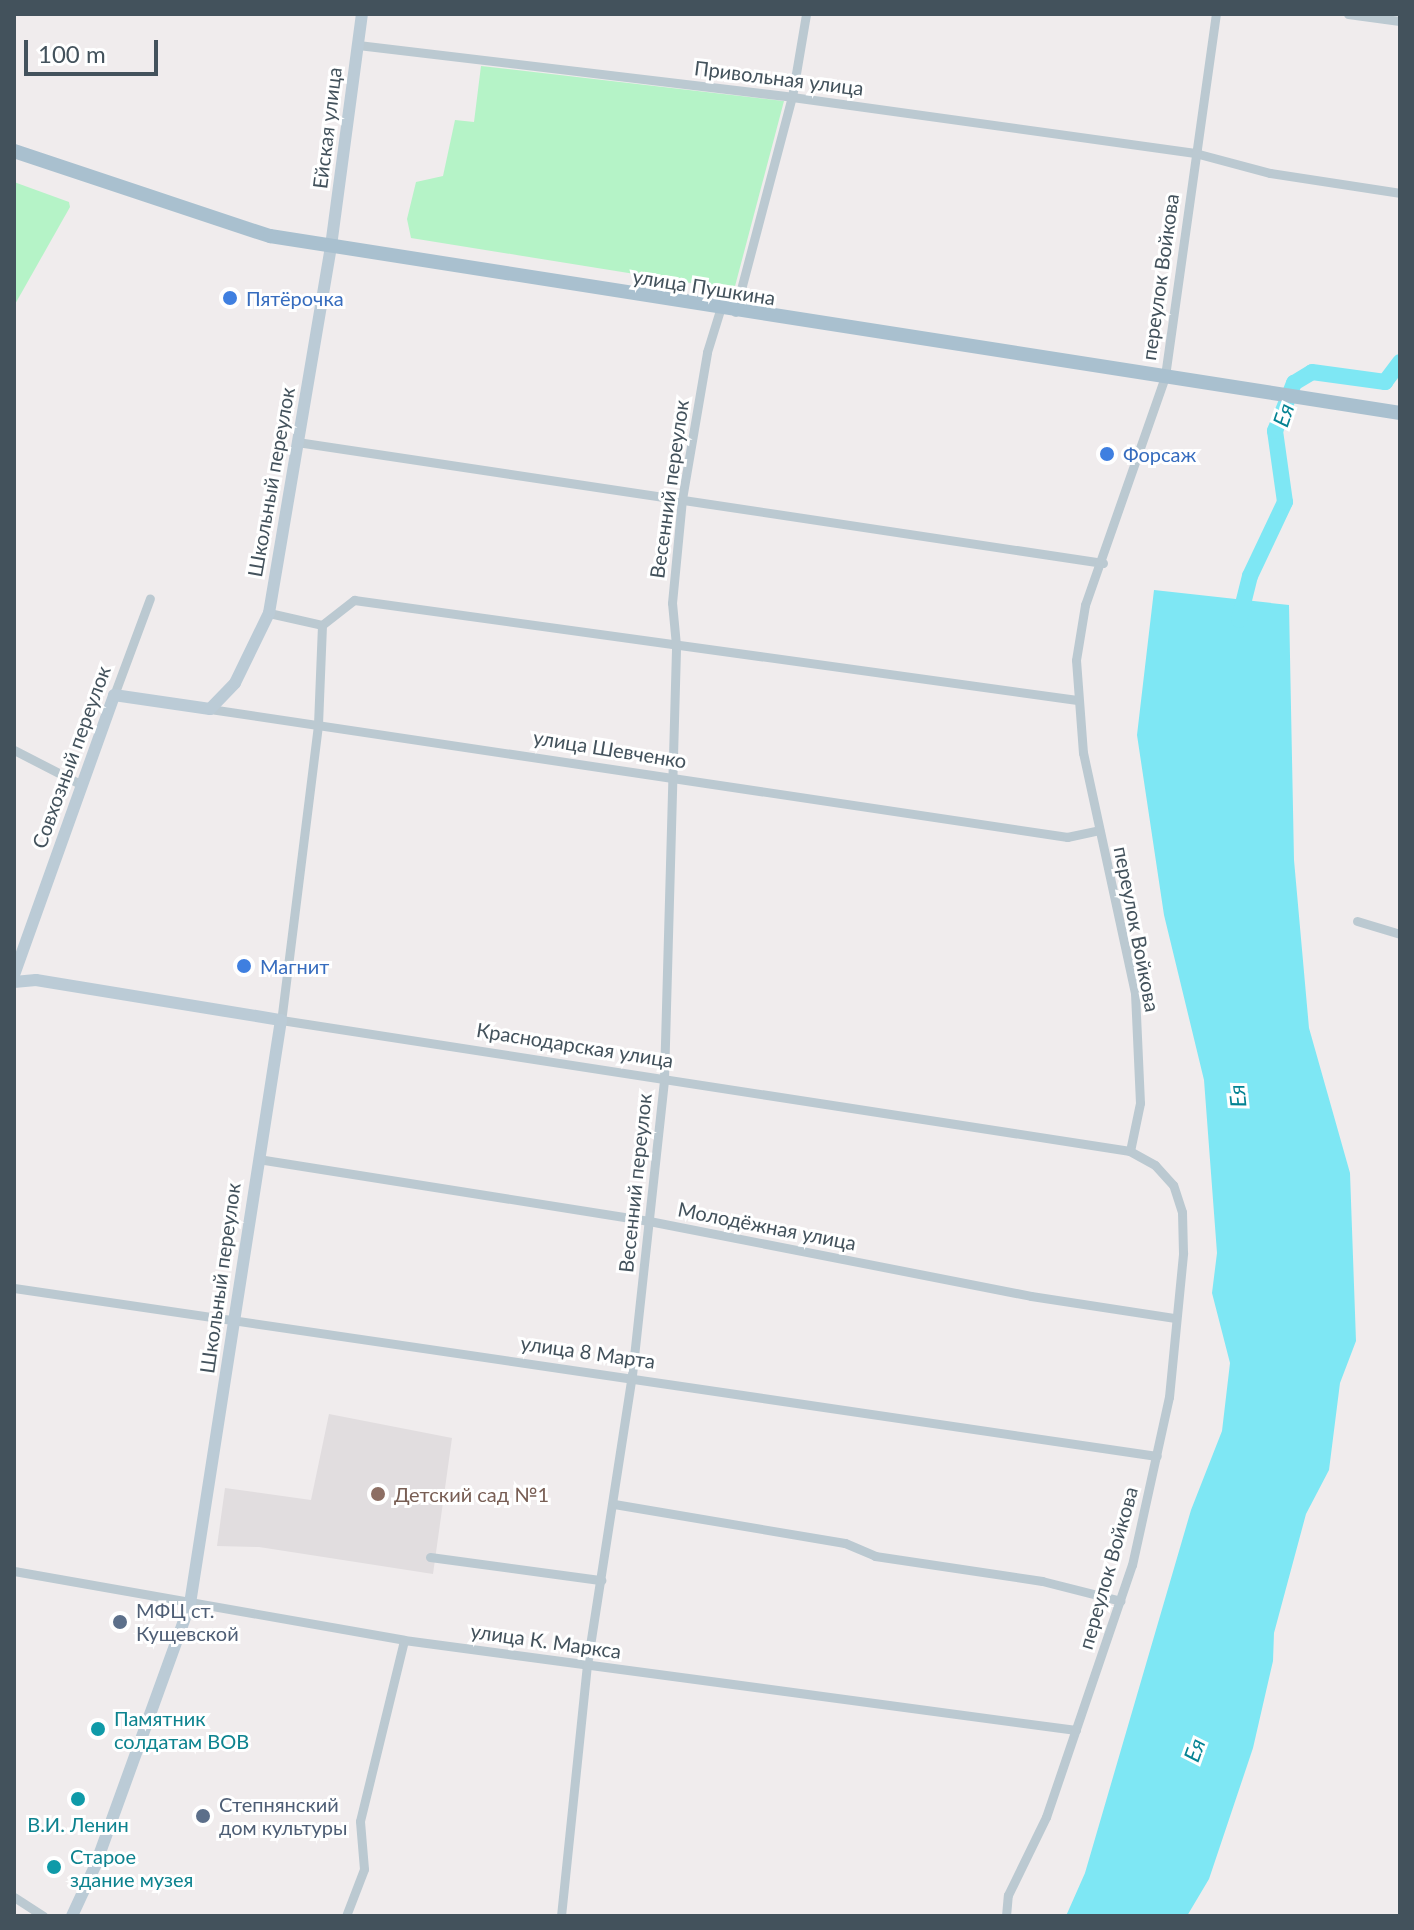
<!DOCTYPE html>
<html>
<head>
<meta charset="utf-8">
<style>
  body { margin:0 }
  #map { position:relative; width:1414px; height:1930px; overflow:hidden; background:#f0eced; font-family:Lato,sans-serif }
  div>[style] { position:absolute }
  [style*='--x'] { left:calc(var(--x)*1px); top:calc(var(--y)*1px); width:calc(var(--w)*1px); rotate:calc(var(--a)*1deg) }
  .education>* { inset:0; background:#e1dddf }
  .green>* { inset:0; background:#b5f3c7 }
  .water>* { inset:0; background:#7ee7f4 }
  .river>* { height:16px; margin:-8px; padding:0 8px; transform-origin:8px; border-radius:8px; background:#7ee7f4 }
  .street>* { height:9px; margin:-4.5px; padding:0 4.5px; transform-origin:4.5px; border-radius:4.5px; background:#bbc9d1 }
  .secondary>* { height:12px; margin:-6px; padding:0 6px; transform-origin:6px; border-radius:6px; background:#bbcbd6 }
  .primary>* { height:14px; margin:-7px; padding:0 7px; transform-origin:7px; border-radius:7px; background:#a9c0cf }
  .dots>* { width:22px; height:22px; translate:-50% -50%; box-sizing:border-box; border:4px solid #fff; border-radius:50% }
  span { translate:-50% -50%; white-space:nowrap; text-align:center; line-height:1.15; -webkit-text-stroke:6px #fff; paint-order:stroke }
  .street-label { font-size:20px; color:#43525c }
  .shop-label { font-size:20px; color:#366cbe }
  .left { translate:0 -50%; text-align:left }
  .education-label { font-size:20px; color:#785e54 }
  .service-label { font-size:20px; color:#4e5e75 }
  .culture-label { font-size:20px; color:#0d838f }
  .water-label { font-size:22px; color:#038292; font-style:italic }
  .frame { position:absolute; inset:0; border:16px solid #43525c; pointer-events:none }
  .scale { position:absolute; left:24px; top:40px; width:134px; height:36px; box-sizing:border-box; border:4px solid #43525c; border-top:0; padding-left:10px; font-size:24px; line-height:28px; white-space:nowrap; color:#43525c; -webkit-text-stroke:6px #fff; paint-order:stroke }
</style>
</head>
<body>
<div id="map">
  <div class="education">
    <i style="clip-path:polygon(329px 1414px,452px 1438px,433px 1574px,259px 1547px,217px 1546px,225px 1488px,311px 1500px)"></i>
  </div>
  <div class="green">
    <i style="clip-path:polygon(481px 66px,784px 101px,734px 290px,411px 238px,407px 219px,416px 182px,443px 176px,455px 120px,474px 122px)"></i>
    <i style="clip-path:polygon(14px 182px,69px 202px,70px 207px,14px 306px)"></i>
  </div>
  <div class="water">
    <i style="clip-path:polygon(1154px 590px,1289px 605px,1294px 860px,1309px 1028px,1350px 1173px,1356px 1341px,1340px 1383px,1329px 1470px,1306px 1514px,1274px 1633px,1273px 1661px,1253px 1748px,1209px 1879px,1187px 1916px,1066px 1916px,1085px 1873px,1191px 1510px,1222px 1431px,1230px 1363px,1212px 1293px,1217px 1253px,1204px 1080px,1164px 915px,1137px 735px)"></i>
  </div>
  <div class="river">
    <i style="--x:1239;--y:620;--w:45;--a:-76"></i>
    <i style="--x:1250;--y:576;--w:82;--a:-64.7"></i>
    <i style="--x:1285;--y:502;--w:72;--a:-98"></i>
    <i style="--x:1275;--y:431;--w:52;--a:-68.4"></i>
    <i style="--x:1294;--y:383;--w:21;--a:-31"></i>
    <i style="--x:1312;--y:372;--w:74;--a:7.8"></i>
    <i style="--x:1385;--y:382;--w:25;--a:-53"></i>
  </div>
  <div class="street">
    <i style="--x:1348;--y:14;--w:52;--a:7.7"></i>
    <i style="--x:358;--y:45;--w:437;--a:6.8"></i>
    <i style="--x:792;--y:97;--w:407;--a:7.9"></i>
    <i style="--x:1195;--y:153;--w:78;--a:14.9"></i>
    <i style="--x:1270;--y:173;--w:132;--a:8.7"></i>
    <i style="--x:735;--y:312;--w:222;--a:-75.2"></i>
    <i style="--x:792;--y:97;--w:84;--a:-80.4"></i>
    <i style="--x:297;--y:442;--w:815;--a:8.54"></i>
    <i style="--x:269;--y:613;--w:54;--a:12.8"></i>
    <i style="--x:322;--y:625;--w:41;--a:-38"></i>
    <i style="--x:354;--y:600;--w:730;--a:7.87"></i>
    <i style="--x:322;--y:625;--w:100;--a:92.3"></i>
    <i style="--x:318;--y:725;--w:297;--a:97.1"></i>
    <i style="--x:281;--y:1020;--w:859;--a:8.77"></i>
    <i style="--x:114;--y:695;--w:103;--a:-69.6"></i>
    <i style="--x:210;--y:709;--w:867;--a:8.49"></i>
    <i style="--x:1067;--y:837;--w:33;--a:-12"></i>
    <i style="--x:14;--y:750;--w:76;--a:27.2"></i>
    <i style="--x:1357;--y:921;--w:45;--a:16.8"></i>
    <i style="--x:258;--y:1159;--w:396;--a:9"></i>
    <i style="--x:649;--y:1221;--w:389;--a:11.1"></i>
    <i style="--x:1031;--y:1296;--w:146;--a:8.7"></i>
    <i style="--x:14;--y:1288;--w:1155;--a:8.36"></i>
    <i style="--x:614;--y:1504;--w:234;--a:9.6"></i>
    <i style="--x:845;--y:1543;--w:33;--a:23"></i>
    <i style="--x:875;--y:1556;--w:169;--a:8.5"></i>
    <i style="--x:1042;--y:1581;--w:81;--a:14.2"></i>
    <i style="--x:430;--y:1557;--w:173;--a:7.7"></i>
    <i style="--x:14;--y:1571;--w:396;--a:10"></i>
    <i style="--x:404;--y:1640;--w:678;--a:7.63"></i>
    <i style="--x:14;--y:1897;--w:35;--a:33"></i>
    <i style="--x:346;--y:1916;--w:50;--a:-69"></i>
    <i style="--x:364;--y:1869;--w:48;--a:-94.8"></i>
    <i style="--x:360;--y:1821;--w:186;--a:-76.3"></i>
    <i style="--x:561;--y:1916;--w:252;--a:-84.1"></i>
    <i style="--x:587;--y:1665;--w:293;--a:-81.2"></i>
    <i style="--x:632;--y:1375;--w:298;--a:-83.8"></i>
    <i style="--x:664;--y:1079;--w:434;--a:-88.4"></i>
    <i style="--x:676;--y:645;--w:42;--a:-95.4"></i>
    <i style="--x:672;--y:603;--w:104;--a:-84.5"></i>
    <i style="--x:682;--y:499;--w:149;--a:-80.3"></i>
    <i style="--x:707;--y:352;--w:44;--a:-72.8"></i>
    <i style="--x:1006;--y:1916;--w:21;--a:-85"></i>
    <i style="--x:1008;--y:1895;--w:87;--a:-64"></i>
    <i style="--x:1046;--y:1817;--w:266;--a:-71.2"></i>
    <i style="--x:1132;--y:1565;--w:172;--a:-77.6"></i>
    <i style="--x:1169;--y:1397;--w:145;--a:-84.4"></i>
    <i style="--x:1183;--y:1253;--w:41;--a:-91.4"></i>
    <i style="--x:1182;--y:1212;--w:28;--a:-108"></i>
    <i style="--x:1173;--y:1185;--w:27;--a:-132"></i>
    <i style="--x:1155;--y:1165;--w:29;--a:-151"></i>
    <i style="--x:1130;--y:1151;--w:49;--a:-78.2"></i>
    <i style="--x:1140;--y:1103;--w:110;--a:-92.6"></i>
    <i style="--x:1135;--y:993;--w:246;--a:-102.2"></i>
    <i style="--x:1083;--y:753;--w:93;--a:-94.3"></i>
    <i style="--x:1076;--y:660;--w:56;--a:-80.7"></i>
    <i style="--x:1085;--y:605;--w:243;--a:-70.7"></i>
    <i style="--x:1165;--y:376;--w:366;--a:-82"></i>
  </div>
  <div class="secondary">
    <i style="--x:14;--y:975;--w:297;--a:-70.3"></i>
    <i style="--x:114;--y:695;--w:97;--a:8.3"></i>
    <i style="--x:210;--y:709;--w:36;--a:-46"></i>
    <i style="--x:235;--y:683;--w:78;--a:-64.1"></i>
    <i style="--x:269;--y:613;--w:372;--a:-80.4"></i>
    <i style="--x:331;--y:246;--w:234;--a:-82.4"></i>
    <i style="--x:14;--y:982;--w:22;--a:-5"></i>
    <i style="--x:36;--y:980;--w:248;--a:9.3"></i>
    <i style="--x:281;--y:1020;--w:591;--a:98.86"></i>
    <i style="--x:190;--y:1604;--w:276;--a:109.9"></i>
    <i style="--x:96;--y:1864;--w:57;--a:114.8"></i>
  </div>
  <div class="primary">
    <i style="--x:14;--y:151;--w:270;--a:18.4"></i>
    <i style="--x:270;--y:236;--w:1144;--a:8.9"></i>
  </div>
  <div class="dots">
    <i style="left:230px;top:298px;background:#3f7fe0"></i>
    <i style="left:1107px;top:454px;background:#3f7fe0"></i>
    <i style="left:244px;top:966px;background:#3f7fe0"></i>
    <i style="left:378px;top:1494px;background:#8d6e63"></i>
    <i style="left:120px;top:1622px;background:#5c6f8a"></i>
    <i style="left:98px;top:1729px;background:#0f9aa8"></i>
    <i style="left:78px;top:1799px;background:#0f9aa8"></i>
    <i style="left:203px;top:1816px;background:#5c6f8a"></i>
    <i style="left:54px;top:1867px;background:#0f9aa8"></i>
  </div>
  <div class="street-label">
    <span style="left:779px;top:78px;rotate:7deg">Привольная улица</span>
    <span style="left:327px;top:128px;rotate:-83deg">Ейская улица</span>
    <span style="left:1160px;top:277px;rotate:-82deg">переулок Войкова</span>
    <span style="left:704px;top:287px;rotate:9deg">улица Пушкина</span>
    <span style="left:271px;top:482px;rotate:-80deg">Школьный переулок</span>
    <span style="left:669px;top:489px;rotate:-82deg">Весенний переулок</span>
    <span style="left:610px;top:749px;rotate:9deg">улица Шевченко</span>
    <span style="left:71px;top:757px;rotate:-70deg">Совхозный переулок</span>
    <span style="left:1137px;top:929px;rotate:79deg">переулок Войкова</span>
    <span style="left:575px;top:1045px;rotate:9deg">Краснодарская улица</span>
    <span style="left:635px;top:1183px;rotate:-84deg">Весенний переулок</span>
    <span style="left:767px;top:1226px;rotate:11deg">Молодёжная улица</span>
    <span style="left:220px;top:1278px;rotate:-82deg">Школьный переулок</span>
    <span style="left:588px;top:1352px;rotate:8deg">улица 8 Марта</span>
    <span style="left:1108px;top:1568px;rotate:-74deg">переулок Войкова</span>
    <span style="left:546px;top:1641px;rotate:8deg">улица К. Маркса</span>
  </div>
  <div class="shop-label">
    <span class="left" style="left:246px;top:298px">Пятёрочка</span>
    <span class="left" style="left:1123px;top:454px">Форсаж</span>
    <span class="left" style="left:260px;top:966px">Магнит</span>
  </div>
  <div class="education-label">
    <span class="left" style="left:394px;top:1494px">Детский сад №1</span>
  </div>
  <div class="service-label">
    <span class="left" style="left:136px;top:1622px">МФЦ ст.<br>Кущевской</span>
    <span class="left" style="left:219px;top:1816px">Степнянский<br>дом культуры</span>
  </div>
  <div class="culture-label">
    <span class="left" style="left:114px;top:1730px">Памятник<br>солдатам ВОВ</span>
    <span style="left:78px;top:1824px">В.И. Ленин</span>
    <span class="left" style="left:70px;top:1868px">Старое<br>здание музея</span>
  </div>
  <div class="water-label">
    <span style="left:1283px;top:415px;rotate:-71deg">Ея</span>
    <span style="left:1237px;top:1096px;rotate:-96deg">Ея</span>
    <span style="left:1194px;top:1750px;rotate:-70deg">Ея</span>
  </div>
  <div class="frame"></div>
  <div class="scale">100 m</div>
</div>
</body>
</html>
